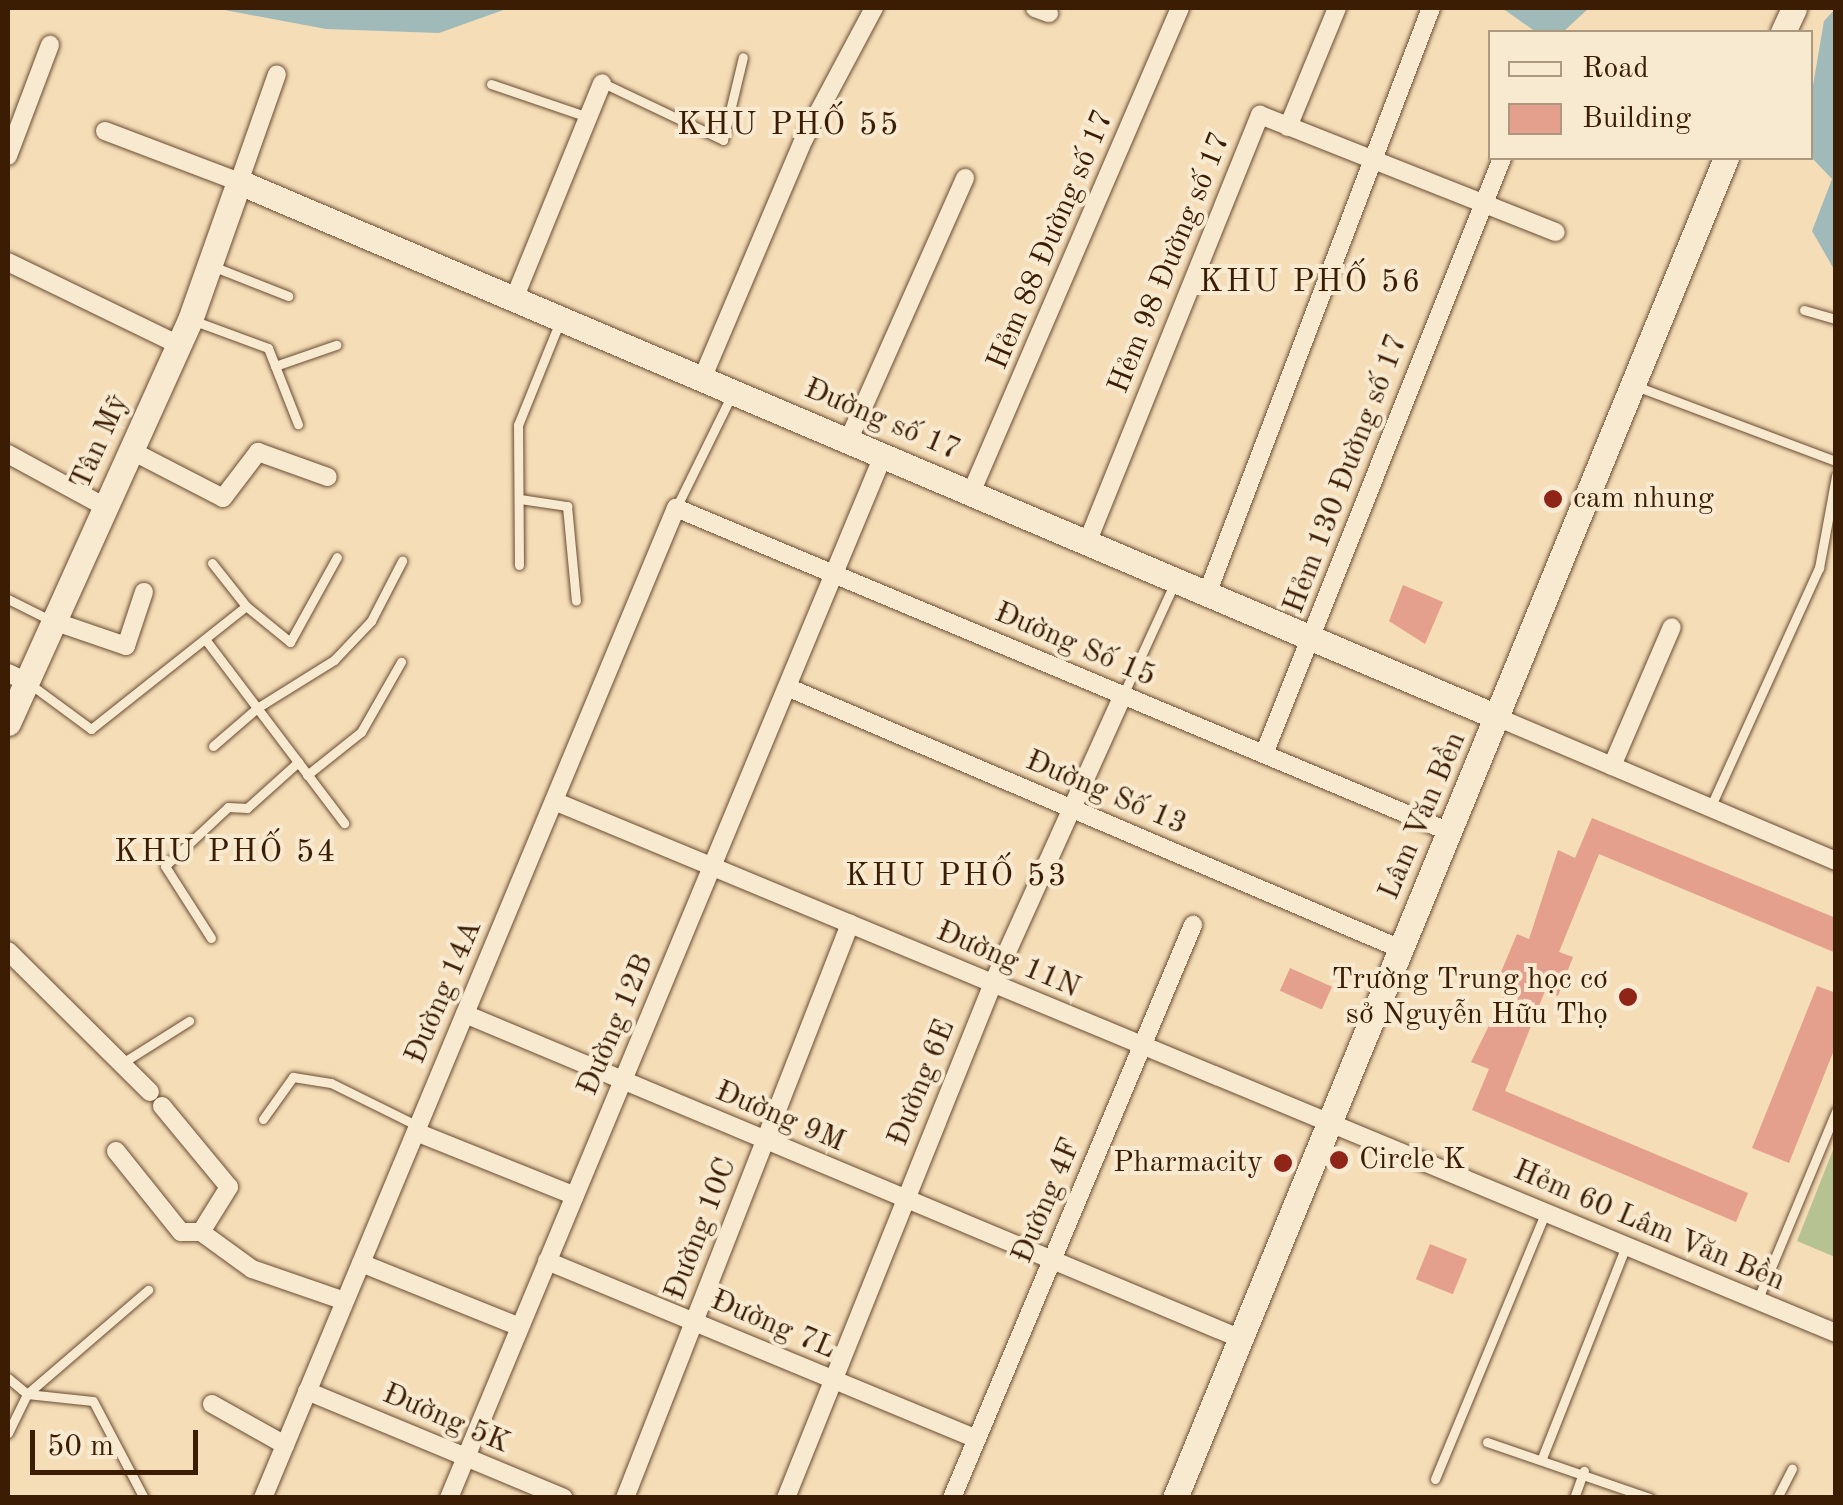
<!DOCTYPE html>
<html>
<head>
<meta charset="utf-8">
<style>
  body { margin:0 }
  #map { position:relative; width:1843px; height:1505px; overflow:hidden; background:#f5ddb8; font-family:"Old Standard TT",serif }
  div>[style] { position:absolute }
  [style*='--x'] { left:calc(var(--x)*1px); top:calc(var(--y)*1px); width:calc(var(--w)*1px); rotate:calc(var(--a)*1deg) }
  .green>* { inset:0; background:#b7c293 }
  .water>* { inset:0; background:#a0bab9 }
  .building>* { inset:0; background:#e4a08d; transform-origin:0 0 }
  .roads { filter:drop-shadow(0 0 2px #6a4d31) drop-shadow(0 0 2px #6a4d31) }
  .lane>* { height:9px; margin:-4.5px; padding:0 4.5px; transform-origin:4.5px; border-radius:4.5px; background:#f8e9d1 }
  .street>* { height:18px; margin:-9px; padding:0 9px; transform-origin:9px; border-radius:9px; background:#f8e9d1 }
  .secondary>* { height:25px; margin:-12.5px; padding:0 12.5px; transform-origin:12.5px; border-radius:12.5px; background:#f8e9d1 }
  .dots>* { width:28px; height:28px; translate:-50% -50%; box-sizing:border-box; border:5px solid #f8e9d1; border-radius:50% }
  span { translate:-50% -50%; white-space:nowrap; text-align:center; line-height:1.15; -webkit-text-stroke:8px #f8e9d1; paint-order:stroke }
  .street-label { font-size:30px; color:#3b1d04 }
  .poi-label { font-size:30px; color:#3b1d04 }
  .left { translate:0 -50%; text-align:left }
  .right { translate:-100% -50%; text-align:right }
  .neighbourhood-label { font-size:32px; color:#3b1d04; letter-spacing:2.5px }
  .frame { position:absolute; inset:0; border:10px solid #3b1d04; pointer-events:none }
  .legend { position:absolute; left:1488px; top:30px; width:325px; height:130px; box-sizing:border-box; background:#f8e9d1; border:2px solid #ac977f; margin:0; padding:12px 18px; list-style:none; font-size:30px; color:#3b1d04 }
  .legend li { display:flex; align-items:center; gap:20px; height:50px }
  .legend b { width:50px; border:2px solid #ac977f }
  .scale { position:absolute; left:30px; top:1430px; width:168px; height:45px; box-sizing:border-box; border:5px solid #3b1d04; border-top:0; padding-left:12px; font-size:30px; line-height:35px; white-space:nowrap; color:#3b1d04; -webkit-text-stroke:8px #f8e9d1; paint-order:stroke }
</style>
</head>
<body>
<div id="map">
  <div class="green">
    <i style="clip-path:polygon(1835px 1145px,1836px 1257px,1835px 1257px,1797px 1241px)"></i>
  </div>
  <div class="water">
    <i style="clip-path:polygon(80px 8px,509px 8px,439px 33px,326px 29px,214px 8px)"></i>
    <i style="clip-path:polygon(1502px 8px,1589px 8px,1563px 32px,1536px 32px)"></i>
    <i style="clip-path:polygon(1836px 8px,1836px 271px,1835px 271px,1812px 231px,1832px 179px,1811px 157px,1810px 103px,1824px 21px)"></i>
  </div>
  <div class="building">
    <i style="clip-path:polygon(1403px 585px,1443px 602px,1425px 644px,1389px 621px)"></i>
    <i style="clip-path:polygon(1592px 818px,1836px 918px,1836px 953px,1599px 854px,1559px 952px,1573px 957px,1558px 996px,1545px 991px,1505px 1091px,1748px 1193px,1736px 1222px,1472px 1110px,1489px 1069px,1471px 1062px,1513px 977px,1501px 972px,1517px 934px,1529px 939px,1558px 850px,1575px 858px)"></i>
    <i style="left:1290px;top:968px;width:46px;height:25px;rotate:24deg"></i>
    <i style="clip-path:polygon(1817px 986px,1836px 993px,1836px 1045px,1789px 1163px,1752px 1148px)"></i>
    <i style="left:1430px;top:1244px;width:40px;height:38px;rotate:22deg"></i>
  </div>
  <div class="roads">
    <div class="lane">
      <i style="--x:603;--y:83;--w:133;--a:25.4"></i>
      <i style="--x:723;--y:140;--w:85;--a:-76.5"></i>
      <i style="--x:491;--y:84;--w:102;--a:18.8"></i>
      <i style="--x:212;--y:266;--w:82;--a:21.5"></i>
      <i style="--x:1804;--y:310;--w:33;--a:16"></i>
      <i style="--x:192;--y:320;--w:81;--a:20.2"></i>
      <i style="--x:268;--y:348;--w:82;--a:68.5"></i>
      <i style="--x:275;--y:366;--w:65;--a:-19"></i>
      <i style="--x:1636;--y:386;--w:214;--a:20.6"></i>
      <i style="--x:520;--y:499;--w:48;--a:8.5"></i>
      <i style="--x:567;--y:506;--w:95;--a:84.6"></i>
      <i style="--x:676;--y:508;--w:127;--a:-63.8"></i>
      <i style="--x:212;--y:563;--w:55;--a:51.7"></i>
      <i style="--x:246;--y:606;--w:57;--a:39.3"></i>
      <i style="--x:290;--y:642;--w:97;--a:-61.1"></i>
      <i style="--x:519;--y:565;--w:140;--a:-90.4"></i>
      <i style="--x:518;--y:425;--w:112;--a:-68"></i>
      <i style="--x:8;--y:599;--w:47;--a:26.6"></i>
      <i style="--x:205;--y:639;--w:231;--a:52.9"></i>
      <i style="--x:30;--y:684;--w:76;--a:36.4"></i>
      <i style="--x:91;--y:729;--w:198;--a:-38.4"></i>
      <i style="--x:1123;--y:695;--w:122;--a:-65.3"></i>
      <i style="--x:213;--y:746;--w:58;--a:-40.8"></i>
      <i style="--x:257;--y:708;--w:91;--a:-31.9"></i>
      <i style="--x:334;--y:660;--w:54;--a:-46.5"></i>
      <i style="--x:371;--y:621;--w:68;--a:-62.7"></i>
      <i style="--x:307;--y:775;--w:69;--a:-38.5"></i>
      <i style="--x:361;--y:732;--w:81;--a:-60.3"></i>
      <i style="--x:1710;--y:808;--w:264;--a:-65.6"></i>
      <i style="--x:1819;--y:568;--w:94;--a:-79.5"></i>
      <i style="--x:211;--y:938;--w:85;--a:-122.6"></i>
      <i style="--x:165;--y:866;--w:86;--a:-43.1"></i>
      <i style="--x:228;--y:807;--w:19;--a:3"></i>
      <i style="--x:247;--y:808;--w:69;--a:-42"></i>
      <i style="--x:119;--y:1065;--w:83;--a:-32.2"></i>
      <i style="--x:263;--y:1119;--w:52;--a:-54.5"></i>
      <i style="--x:293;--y:1077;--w:38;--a:9"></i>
      <i style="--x:331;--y:1083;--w:97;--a:26.3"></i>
      <i style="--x:1757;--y:1301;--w:206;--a:-67.4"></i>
      <i style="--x:8;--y:1378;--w:25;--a:40"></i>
      <i style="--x:27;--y:1394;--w:66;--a:6.1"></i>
      <i style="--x:93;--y:1401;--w:110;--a:62.3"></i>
      <i style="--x:8;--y:1433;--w:43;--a:-64"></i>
      <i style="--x:27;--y:1394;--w:160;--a:-40.7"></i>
      <i style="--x:1487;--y:1442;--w:172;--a:19"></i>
      <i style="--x:1542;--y:1458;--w:228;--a:-68.4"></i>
      <i style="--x:1435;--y:1479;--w:288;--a:-67.5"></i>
      <i style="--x:1574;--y:1498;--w:29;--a:-70"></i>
      <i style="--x:1777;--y:1498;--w:33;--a:-63"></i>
    </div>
    <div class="street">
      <i style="--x:1035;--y:8;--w:15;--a:20"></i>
      <i style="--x:1288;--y:127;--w:129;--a:-67.6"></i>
      <i style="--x:105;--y:131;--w:143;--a:20.8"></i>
      <i style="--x:239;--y:182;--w:114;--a:-70.6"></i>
      <i style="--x:8;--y:156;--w:119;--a:-69.3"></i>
      <i style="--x:8;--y:262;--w:190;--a:25.9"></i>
      <i style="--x:514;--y:299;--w:233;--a:-67.8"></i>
      <i style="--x:702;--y:379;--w:261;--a:-67"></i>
      <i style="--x:804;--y:139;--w:149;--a:-61.9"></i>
      <i style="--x:848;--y:441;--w:288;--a:-66"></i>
      <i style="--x:132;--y:451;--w:102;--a:27.3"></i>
      <i style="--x:223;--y:498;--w:58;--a:-52.7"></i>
      <i style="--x:258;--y:452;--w:74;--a:19.7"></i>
      <i style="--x:8;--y:454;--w:113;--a:28.6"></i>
      <i style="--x:971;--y:493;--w:528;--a:-66.69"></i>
      <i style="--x:1087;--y:543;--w:462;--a:-68"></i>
      <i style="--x:1260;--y:115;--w:318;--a:21.6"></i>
      <i style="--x:1207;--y:594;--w:627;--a:-69.08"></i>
      <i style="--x:56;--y:622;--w:74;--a:18.9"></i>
      <i style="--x:126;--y:646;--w:57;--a:-71.6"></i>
      <i style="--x:8;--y:673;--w:21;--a:25"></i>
      <i style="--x:787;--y:687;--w:670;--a:23.12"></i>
      <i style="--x:1499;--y:718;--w:366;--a:23"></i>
      <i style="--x:1264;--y:754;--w:642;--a:-68.23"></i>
      <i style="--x:1612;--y:766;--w:151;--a:-66.7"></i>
      <i style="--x:554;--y:801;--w:1388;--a:22.54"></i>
      <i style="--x:8;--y:951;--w:200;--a:44.8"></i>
      <i style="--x:465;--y:1014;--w:841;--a:22.72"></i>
      <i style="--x:162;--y:1106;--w:105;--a:50.4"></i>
      <i style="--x:229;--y:1187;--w:53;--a:121.9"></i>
      <i style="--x:201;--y:1232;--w:63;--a:36"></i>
      <i style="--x:252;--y:1269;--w:98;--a:19"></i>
      <i style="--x:416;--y:1132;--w:171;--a:21.9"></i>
      <i style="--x:116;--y:1151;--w:104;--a:51.3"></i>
      <i style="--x:181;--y:1232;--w:20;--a:0"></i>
      <i style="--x:547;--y:1261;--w:465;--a:22.5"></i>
      <i style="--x:361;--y:1263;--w:171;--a:21.9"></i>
      <i style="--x:307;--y:1391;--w:278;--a:22.6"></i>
      <i style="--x:212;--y:1404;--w:84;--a:29.3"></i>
      <i style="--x:263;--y:1498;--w:1073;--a:-67.36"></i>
      <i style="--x:676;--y:508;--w:841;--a:22.72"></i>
      <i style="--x:449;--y:1498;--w:1129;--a:-67.39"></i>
      <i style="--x:625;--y:1498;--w:617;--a:-68.6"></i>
      <i style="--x:786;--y:1498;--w:555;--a:-68.1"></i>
      <i style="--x:993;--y:983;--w:316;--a:-65.7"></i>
      <i style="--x:952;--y:1498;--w:622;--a:-67.19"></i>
    </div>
    <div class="secondary">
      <i style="--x:1783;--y:32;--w:26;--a:-65"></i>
      <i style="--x:8;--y:723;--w:442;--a:-65.7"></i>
      <i style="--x:190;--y:320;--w:146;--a:-70.5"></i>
      <i style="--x:239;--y:182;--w:1369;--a:23.04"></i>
      <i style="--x:1175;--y:1498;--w:1449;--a:-67.65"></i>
    </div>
  </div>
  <div class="dots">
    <i style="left:1553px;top:499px;background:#8f2418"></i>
    <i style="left:1628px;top:997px;background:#8f2418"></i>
    <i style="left:1339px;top:1160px;background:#8f2418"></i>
    <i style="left:1283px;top:1163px;background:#8f2418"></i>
  </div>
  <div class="street-label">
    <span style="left:1051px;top:240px;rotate:-67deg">Hẻm 88 Đường số 17</span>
    <span style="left:1170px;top:263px;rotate:-68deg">Hẻm 98 Đường số 17</span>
    <span style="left:882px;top:420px;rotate:23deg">Đường số 17</span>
    <span style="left:100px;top:442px;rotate:-66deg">Tân Mỹ</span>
    <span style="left:1346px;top:474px;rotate:-69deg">Hẻm 130 Đường số 17</span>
    <span style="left:1075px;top:645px;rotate:23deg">Đường Số 15</span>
    <span style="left:1106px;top:793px;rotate:23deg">Đường Số 13</span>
    <span style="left:1423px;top:816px;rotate:-67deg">Lâm Văn Bền</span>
    <span style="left:1008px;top:960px;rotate:23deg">Đường 11N</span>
    <span style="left:444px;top:992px;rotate:-67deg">Đường 14A</span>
    <span style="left:616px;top:1025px;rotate:-67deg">Đường 12B</span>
    <span style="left:922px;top:1083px;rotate:-68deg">Đường 6E</span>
    <span style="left:780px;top:1117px;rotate:23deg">Đường 9M</span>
    <span style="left:1047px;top:1201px;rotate:-67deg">Đường 4F</span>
    <span style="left:1649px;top:1226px;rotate:23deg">Hẻm 60 Lâm Văn Bền</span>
    <span style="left:701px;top:1229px;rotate:-69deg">Đường 10C</span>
    <span style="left:773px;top:1325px;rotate:23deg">Đường 7L</span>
    <span style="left:446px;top:1419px;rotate:23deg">Đường 5K</span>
  </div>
  <div class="poi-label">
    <span class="left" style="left:1573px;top:499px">cam nhung</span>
    <span class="right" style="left:1608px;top:997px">Trường Trung học cơ<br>sở Nguyễn Hữu Thọ</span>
    <span class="left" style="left:1359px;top:1160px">Circle K</span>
    <span class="right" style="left:1263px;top:1163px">Pharmacity</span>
  </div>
  <div class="neighbourhood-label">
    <span style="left:789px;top:126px">KHU PHỐ 55</span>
    <span style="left:1311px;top:283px">KHU PHỐ 56</span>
    <span style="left:226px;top:853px">KHU PHỐ 54</span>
    <span style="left:957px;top:877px">KHU PHỐ 53</span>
  </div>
  <div class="frame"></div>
  <ul class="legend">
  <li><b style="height:12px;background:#f8e9d1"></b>Road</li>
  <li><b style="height:28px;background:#e4a08d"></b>Building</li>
  </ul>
  <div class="scale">50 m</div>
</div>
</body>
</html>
